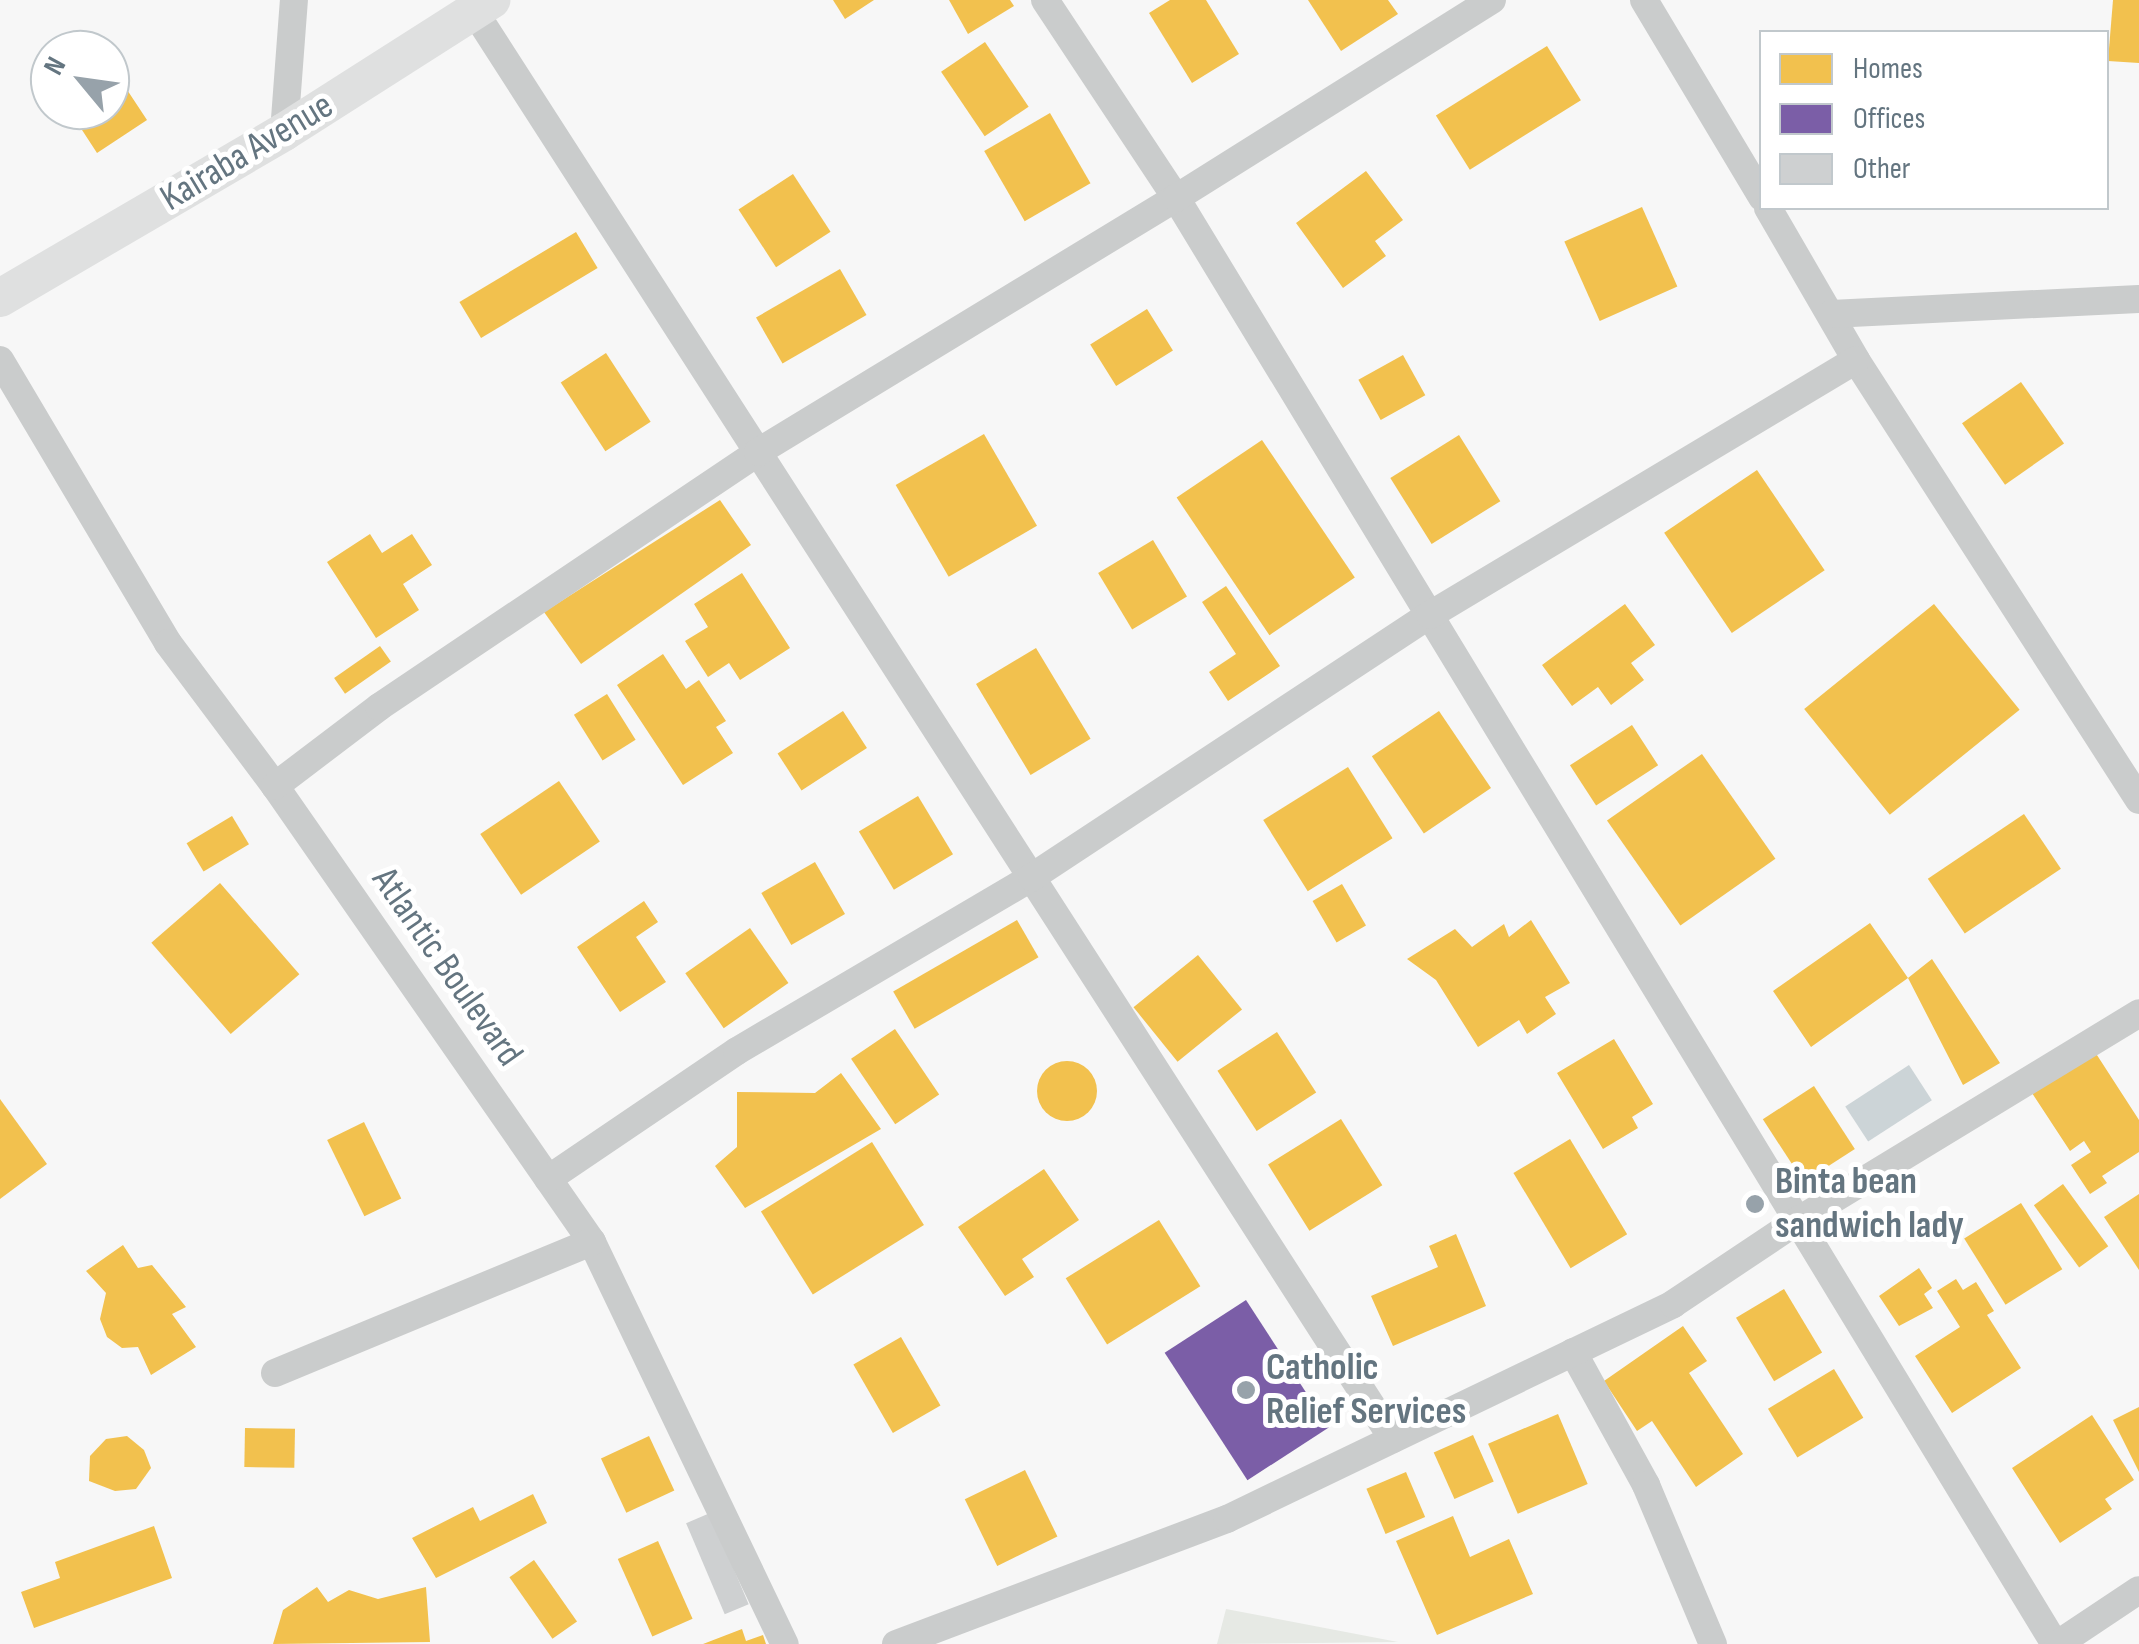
<!DOCTYPE html>
<html>
<head>
<meta charset="utf-8">
<style>
  body { margin:0 }
  #map { position:relative; width:2139px; height:1644px; overflow:hidden; background:#f7f7f7; font-family:"Sofia Sans Condensed",sans-serif }
  div>[style] { position:absolute }
  [style*='--x'] { left:calc(var(--x)*1px); top:calc(var(--y)*1px); width:calc(var(--w)*1px); rotate:calc(var(--a)*1deg) }
  .green>* { inset:0; background:#e6e9e4 }
  .water>* { inset:0; background:#ccd4d7; transform-origin:0 0 }
  .homes>* { inset:0; background:#f2c14e; transform-origin:0 0 }
  .round { border-radius:50% }
  .offices>* { inset:0; background:#7b5ea7; transform-origin:0 0 }
  .building>* { inset:0; background:#ced0d1; transform-origin:0 0 }
  .street>* { height:28px; margin:-14px; padding:0 14px; transform-origin:14px; border-radius:14px; background:#cacccc }
  .secondary>* { height:38px; margin:-19px; padding:0 19px; transform-origin:19px; border-radius:19px; background:#dfe0e0 }
  .dots>* { width:28px; height:28px; translate:-50% -50%; box-sizing:border-box; border:5px solid #fff; border-radius:50% }
  span { translate:-50% -50%; white-space:nowrap; text-align:center; line-height:1.15; -webkit-text-stroke:10px #fff; paint-order:stroke }
  .street-label { font-size:38px; color:#647580 }
  .poi-label { font-size:38px; color:#647580; font-weight:700 }
  .left { translate:0 -50%; text-align:left }
  .legend { position:absolute; left:1759px; top:30px; width:350px; height:180px; box-sizing:border-box; background:#fff; border:2px solid #c1c8cc; margin:0; padding:12px 18px; list-style:none; font-size:30px; color:#647580 }
  .legend li { display:flex; align-items:center; gap:20px; height:50px }
  .legend b { width:50px; border:2px solid #c1c8cc }
  .north { position:absolute; left:30px; top:30px; width:100px; height:100px; box-sizing:border-box; background:#fff; border:2px solid #c1c8cc; border-radius:50%; rotate:299deg; font-size:28px; font-weight:700; line-height:40px; text-align:center; color:#647580 }
  .north::after { content:''; display:block; margin:auto; width:35px; height:45px; background:#97a2aa; clip-path:polygon(50% 0,100% 100%,50% 72%,0 100%) }
</style>
</head>
<body>
<div id="map">
  <div class="green">
    <i style="clip-path:polygon(1226px 1609px,1398px 1642px,1217px 1644px)"></i>
  </div>
  <div class="water">
    <i style="left:1909px;top:1065px;width:42px;height:76px;rotate:57deg"></i>
  </div>
  <div class="homes">
    <i style="clip-path:polygon(833px 0,874px 0,845px 19px)"></i>
    <i style="clip-path:polygon(949px 0,1010px 0,1014px 6px,968px 34px)"></i>
    <i style="clip-path:polygon(1170px 0,1206px 0,1239px 54px,1192px 83px,1149px 13px)"></i>
    <i style="clip-path:polygon(1308px 0,1388px 0,1398px 14px,1341px 51px)"></i>
    <i style="clip-path:polygon(2113px 0,2139px 0,2139px 63px,2108px 61px)"></i>
    <i style="left:985px;top:42px;width:78px;height:53px;rotate:56deg"></i>
    <i style="left:1547px;top:46px;width:64px;height:131px;rotate:58deg"></i>
    <i style="clip-path:polygon(110px 64px,147px 120px,97px 153px,69px 110px,110px 110px)"></i>
    <i style="left:1050px;top:113px;width:81px;height:76px;rotate:60deg"></i>
    <i style="clip-path:polygon(1366px 171px,1403px 220px,1375px 241px,1386px 256px,1343px 288px,1296px 223px)"></i>
    <i style="left:793px;top:174px;width:69px;height:65px;rotate:57deg"></i>
    <i style="left:1642px;top:207px;width:87px;height:85px;rotate:66deg"></i>
    <i style="left:576px;top:232px;width:42px;height:136px;rotate:59deg"></i>
    <i style="left:840px;top:269px;width:53px;height:97px;rotate:60deg"></i>
    <i style="left:1147px;top:309px;width:49px;height:67px;rotate:58deg"></i>
    <i style="left:606px;top:353px;width:82px;height:54px;rotate:57deg"></i>
    <i style="left:1403px;top:355px;width:46px;height:51px;rotate:61deg"></i>
    <i style="left:2021px;top:382px;width:75px;height:72px;rotate:55deg"></i>
    <i style="left:984px;top:434px;width:106px;height:102px;rotate:60deg"></i>
    <i style="left:1459px;top:435px;width:78px;height:81px;rotate:58deg"></i>
    <i style="left:1262px;top:440px;width:166px;height:103px;rotate:56deg"></i>
    <i style="left:1757px;top:470px;width:121px;height:112px;rotate:56deg"></i>
    <i style="clip-path:polygon(720px 500px,751px 545px,581px 664px,544px 612px)"></i>
    <i style="clip-path:polygon(370px 534px,382px 553px,412px 534px,432px 565px,403px 584px,419px 610px,376px 638px,327px 562px)"></i>
    <i style="left:1153px;top:540px;width:66px;height:64px;rotate:59deg"></i>
    <i style="clip-path:polygon(742px 573px,790px 648px,740px 680px,729px 663px,708px 677px,685px 641px,708px 627px,694px 604px)"></i>
    <i style="clip-path:polygon(1226px 586px,1280px 666px,1228px 701px,1209px 672px,1236px 654px,1202px 602px)"></i>
    <i style="clip-path:polygon(1625px 604px,1655px 645px,1631px 663px,1644px 680px,1611px 705px,1598px 687px,1572px 706px,1542px 665px)"></i>
    <i style="left:1934px;top:604px;width:136px;height:167px;rotate:51deg"></i>
    <i style="left:380px;top:646px;width:19px;height:56px;rotate:55deg"></i>
    <i style="left:1036px;top:648px;width:106px;height:70px;rotate:59deg"></i>
    <i style="clip-path:polygon(663px 654px,686px 689px,699px 680px,726px 721px,716px 727px,733px 753px,683px 785px,617px 685px)"></i>
    <i style="left:607px;top:694px;width:54px;height:39px;rotate:58deg"></i>
    <i style="left:843px;top:711px;width:44px;height:78px;rotate:57deg"></i>
    <i style="left:1439px;top:711px;width:93px;height:81px;rotate:56deg"></i>
    <i style="left:1632px;top:725px;width:48px;height:74px;rotate:57deg"></i>
    <i style="left:1702px;top:754px;width:128px;height:116px;rotate:55deg"></i>
    <i style="left:1348px;top:767px;width:84px;height:100px;rotate:58deg"></i>
    <i style="left:559px;top:781px;width:73px;height:95px;rotate:56deg"></i>
    <i style="left:918px;top:796px;width:68px;height:69px;rotate:59deg"></i>
    <i style="left:2024px;top:814px;width:66px;height:116px;rotate:56deg"></i>
    <i style="left:232px;top:816px;width:33px;height:53px;rotate:59deg"></i>
    <i style="left:815px;top:862px;width:60px;height:62px;rotate:60deg"></i>
    <i style="left:220px;top:883px;width:121px;height:91px;rotate:49deg"></i>
    <i style="left:1342px;top:884px;width:48px;height:34px;rotate:60deg"></i>
    <i style="clip-path:polygon(644px 901px,658px 922px,636px 937px,666px 982px,620px 1012px,577px 947px)"></i>
    <i style="left:1017px;top:920px;width:43px;height:143px;rotate:60deg"></i>
    <i style="clip-path:polygon(1531px 920px,1570px 983px,1545px 997px,1556px 1014px,1527px 1034px,1519px 1020px,1478px 1047px,1436px 980px,1407px 959px,1455px 929px,1472px 947px,1504px 924px,1509px 937px)"></i>
    <i style="clip-path:polygon(1870px 923px,1908px 978px,1932px 959px,2000px 1063px,1963px 1085px,1908px 978px,1811px 1047px,1773px 991px)"></i>
    <i style="left:750px;top:928px;width:67px;height:79px;rotate:55deg"></i>
    <i style="left:1198px;top:955px;width:70px;height:83px;rotate:51deg"></i>
    <i style="left:895px;top:1029px;width:79px;height:53px;rotate:56deg"></i>
    <i style="left:1277px;top:1032px;width:72px;height:71px;rotate:57deg"></i>
    <i style="clip-path:polygon(1614px 1039px,1653px 1104px,1632px 1117px,1638px 1128px,1603px 1149px,1557px 1073px)"></i>
    <i style="clip-path:polygon(2095px 1052px,2139px 1120px,2139px 1152px,2102px 1176px,2107px 1183px,2090px 1194px,2071px 1165px,2091px 1152px,2084px 1141px,2070px 1151px,2032px 1093px)"></i>
    <i class="round" style="left:1037px;top:1061px;width:60px;height:60px"></i>
    <i style="clip-path:polygon(841px 1073px,881px 1129px,745px 1208px,715px 1166px,737px 1147px,737px 1092px,815px 1093px)"></i>
    <i style="left:1814px;top:1086px;width:75px;height:61px;rotate:57deg"></i>
    <i style="clip-path:polygon(0 1099px,47px 1164px,0 1199px)"></i>
    <i style="left:1341px;top:1119px;width:78px;height:86px;rotate:58deg"></i>
    <i style="left:364px;top:1122px;width:85px;height:41px;rotate:64deg"></i>
    <i style="left:1570px;top:1139px;width:111px;height:66px;rotate:59deg"></i>
    <i style="left:872px;top:1142px;width:98px;height:131px;rotate:58deg"></i>
    <i style="clip-path:polygon(1044px 1169px,1079px 1220px,1022px 1259px,1034px 1277px,1005px 1296px,958px 1227px)"></i>
    <i style="left:2063px;top:1184px;width:77px;height:36px;rotate:54deg"></i>
    <i style="clip-path:polygon(2139px 1194px,2139px 1270px,2104px 1217px)"></i>
    <i style="left:2021px;top:1203px;width:78px;height:67px;rotate:58deg"></i>
    <i style="left:1159px;top:1220px;width:78px;height:110px;rotate:58deg"></i>
    <i style="clip-path:polygon(1456px 1234px,1486px 1306px,1393px 1346px,1371px 1296px,1438px 1267px,1429px 1246px)"></i>
    <i style="clip-path:polygon(123px 1245px,138px 1268px,152px 1265px,186px 1307px,172px 1314px,196px 1347px,151px 1375px,138px 1347px,122px 1348px,107px 1337px,100px 1319px,106px 1293px,86px 1271px)"></i>
    <i style="clip-path:polygon(1919px 1268px,1932px 1288px,1924px 1294px,1933px 1308px,1899px 1326px,1879px 1296px)"></i>
    <i style="clip-path:polygon(1956px 1279px,1963px 1290px,1976px 1282px,1994px 1311px,1987px 1315px,2021px 1368px,1952px 1413px,1915px 1356px,1960px 1327px,1937px 1291px)"></i>
    <i style="left:1784px;top:1289px;width:74px;height:56px;rotate:59deg"></i>
    <i style="clip-path:polygon(1683px 1326px,1707px 1361px,1689px 1373px,1743px 1454px,1696px 1487px,1652px 1421px,1637px 1431px,1604px 1381px)"></i>
    <i style="left:901px;top:1337px;width:79px;height:55px;rotate:60deg"></i>
    <i style="left:1834px;top:1369px;width:57px;height:77px;rotate:59deg"></i>
    <i style="clip-path:polygon(2139px 1407px,2139px 1472px,2113px 1420px)"></i>
    <i style="left:1558px;top:1414px;width:76px;height:76px;rotate:67deg"></i>
    <i style="clip-path:polygon(2092px 1415px,2134px 1480px,2105px 1499px,2112px 1509px,2060px 1543px,2012px 1468px)"></i>
    <i style="left:245px;top:1428px;width:50px;height:39px;rotate:1deg"></i>
    <i style="left:1473px;top:1435px;width:51px;height:43px;rotate:66deg"></i>
    <i style="clip-path:polygon(127px 1436px,144px 1450px,151px 1468px,136px 1489px,115px 1491px,89px 1481px,90px 1456px,106px 1439px)"></i>
    <i style="left:649px;top:1436px;width:60px;height:53px;rotate:65deg"></i>
    <i style="left:1025px;top:1470px;width:74px;height:67px;rotate:64deg"></i>
    <i style="left:1406px;top:1472px;width:49px;height:43px;rotate:67deg"></i>
    <i style="clip-path:polygon(533px 1494px,547px 1523px,436px 1578px,412px 1538px,473px 1507px,480px 1521px)"></i>
    <i style="clip-path:polygon(1453px 1516px,1470px 1557px,1509px 1539px,1533px 1594px,1437px 1635px,1396px 1541px)"></i>
    <i style="clip-path:polygon(154px 1526px,172px 1578px,34px 1628px,21px 1592px,60px 1578px,55px 1562px)"></i>
    <i style="left:658px;top:1541px;width:85px;height:44px;rotate:66deg"></i>
    <i style="left:534px;top:1560px;width:75px;height:30px;rotate:55deg"></i>
    <i style="clip-path:polygon(317px 1587px,328px 1602px,349px 1590px,378px 1599px,426px 1587px,430px 1642px,273px 1644px,283px 1610px)"></i>
    <i style="clip-path:polygon(742px 1629px,746px 1641px,763px 1635px,766px 1644px,703px 1644px)"></i>
  </div>
  <div class="offices">
    <i style="left:1246px;top:1300px;width:152px;height:97px;rotate:57deg"></i>
  </div>
  <div class="building">
    <i style="left:710px;top:1513px;width:99px;height:26px;rotate:67deg"></i>
  </div>
  <div class="street">
    <i style="--x:1045;--y:0;--w:237;--a:56.5"></i>
    <i style="--x:1176;--y:198;--w:1692;--a:58.71"></i>
    <i style="--x:1644;--y:0;--w:230;--a:59.1"></i>
    <i style="--x:474;--y:11;--w:1698;--a:57.24"></i>
    <i style="--x:284;--y:132;--w:132;--a:-85.7"></i>
    <i style="--x:1768;--y:208;--w:176;--a:59.9"></i>
    <i style="--x:1856;--y:360;--w:523;--a:57.25"></i>
    <i style="--x:1831;--y:314;--w:308;--a:-2.8"></i>
    <i style="--x:0;--y:360;--w:329;--a:59.3"></i>
    <i style="--x:168;--y:643;--w:179;--a:53.2"></i>
    <i style="--x:275;--y:786;--w:555;--a:55.19"></i>
    <i style="--x:592;--y:1242;--w:446;--a:64.4"></i>
    <i style="--x:275;--y:786;--w:131;--a:-37.2"></i>
    <i style="--x:379;--y:707;--w:457;--a:-33.9"></i>
    <i style="--x:758;--y:452;--w:489;--a:-31.3"></i>
    <i style="--x:1176;--y:198;--w:373;--a:-32.1"></i>
    <i style="--x:548;--y:1179;--w:228;--a:-34.1"></i>
    <i style="--x:737;--y:1051;--w:342;--a:-30.5"></i>
    <i style="--x:1032;--y:877;--w:476;--a:-33.4"></i>
    <i style="--x:1430;--y:615;--w:496;--a:-30.9"></i>
    <i style="--x:1573;--y:1352;--w:152;--a:61.2"></i>
    <i style="--x:1646;--y:1485;--w:173;--a:67.2"></i>
    <i style="--x:275;--y:1373;--w:343;--a:-22.5"></i>
    <i style="--x:896;--y:1644;--w:354;--a:-20.7"></i>
    <i style="--x:1227;--y:1519;--w:495;--a:-25.7"></i>
    <i style="--x:1673;--y:1304;--w:151;--a:-33.7"></i>
    <i style="--x:1799;--y:1220;--w:398;--a:-31.3"></i>
    <i style="--x:2058;--y:1644;--w:97;--a:-33.7"></i>
  </div>
  <div class="secondary">
    <i style="--x:0;--y:298;--w:329;--a:-30.3"></i>
    <i style="--x:284;--y:132;--w:246;--a:-32.5"></i>
  </div>
  <div class="dots">
    <i style="left:1755px;top:1204px;background:#97a2aa"></i>
    <i style="left:1246px;top:1390px;background:#97a2aa"></i>
  </div>
  <div class="street-label">
    <span style="left:247px;top:152px;rotate:-31deg">Kairaba Avenue</span>
    <span style="left:447px;top:967px;rotate:55deg">Atlantic Boulevard</span>
  </div>
  <div class="poi-label">
    <span class="left" style="left:1775px;top:1204px">Binta bean<br>sandwich lady</span>
    <span class="left" style="left:1266px;top:1390px">Catholic<br>Relief Services</span>
  </div>
  <ul class="legend">
  <li><b style="height:28px;background:#f2c14e"></b>Homes</li>
  <li><b style="height:28px;background:#7b5ea7"></b>Offices</li>
  <li><b style="height:28px;background:#ced0d1"></b>Other</li>
  </ul>
  <div class="north">N</div>
</div>
</body>
</html>
